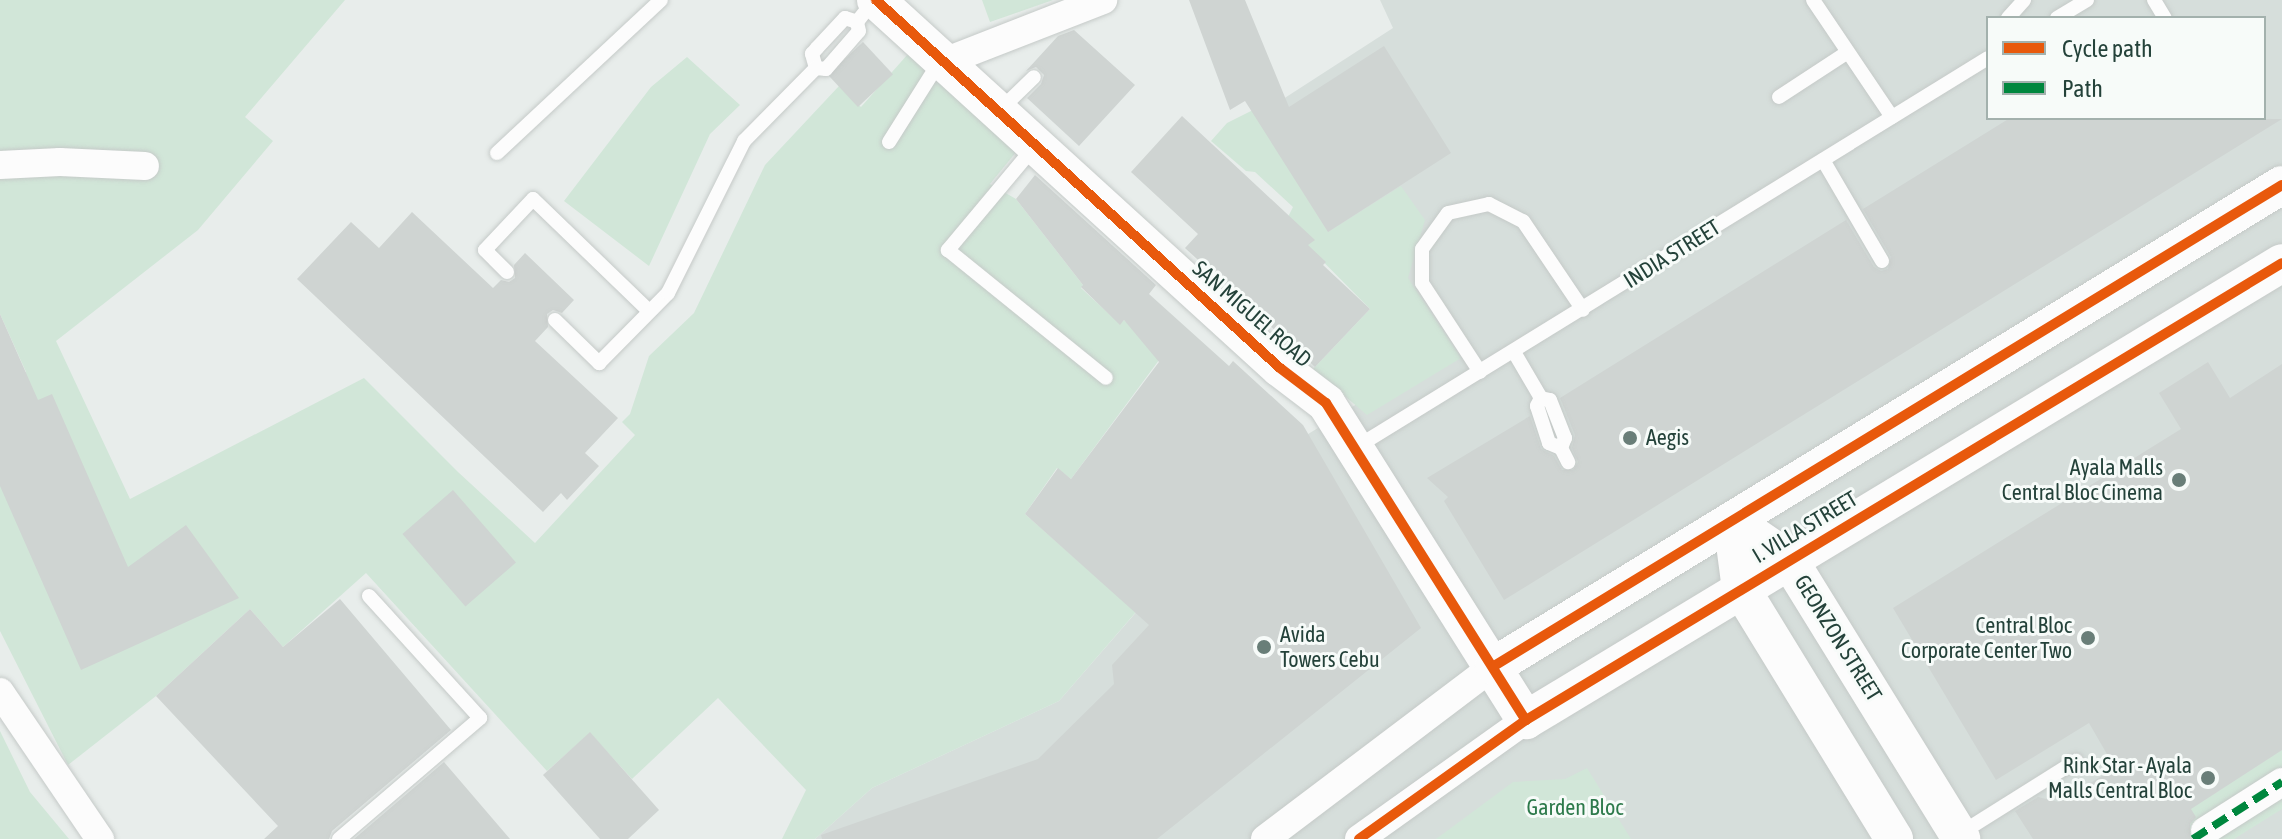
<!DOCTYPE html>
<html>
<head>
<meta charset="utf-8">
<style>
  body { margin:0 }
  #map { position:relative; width:2282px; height:839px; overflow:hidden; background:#e8edeb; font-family:"Asap Condensed",sans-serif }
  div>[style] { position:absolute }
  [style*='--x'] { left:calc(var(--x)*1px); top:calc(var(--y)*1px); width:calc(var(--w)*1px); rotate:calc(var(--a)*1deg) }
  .built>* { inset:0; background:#d6dedb }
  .green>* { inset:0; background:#d1e6d8 }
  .building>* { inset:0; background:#cfd4d2; transform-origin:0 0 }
  .roads { filter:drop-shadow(0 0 2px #c5cac8) drop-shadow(0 0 2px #c5cac8) }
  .lane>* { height:14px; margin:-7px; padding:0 7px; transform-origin:7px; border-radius:7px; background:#fcfcfc }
  .street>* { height:28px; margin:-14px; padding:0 14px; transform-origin:14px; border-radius:14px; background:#fcfcfc }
  .secondary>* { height:38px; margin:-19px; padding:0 19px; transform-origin:19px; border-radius:19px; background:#fcfcfc }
  .quiet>* { height:8px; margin-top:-4px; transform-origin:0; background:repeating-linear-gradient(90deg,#00873e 0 16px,transparent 0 24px) }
  .cycleway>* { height:10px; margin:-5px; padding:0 5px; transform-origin:5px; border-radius:5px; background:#e8590c }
  .dots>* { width:22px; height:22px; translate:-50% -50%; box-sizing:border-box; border:4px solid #f7fbf9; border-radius:50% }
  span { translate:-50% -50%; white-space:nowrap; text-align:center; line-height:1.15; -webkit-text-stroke:6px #f7fbf9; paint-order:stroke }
  .street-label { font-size:22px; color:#24423a }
  .poi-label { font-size:22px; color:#24423a }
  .left { translate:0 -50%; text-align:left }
  .right { translate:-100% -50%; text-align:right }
  .park-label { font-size:22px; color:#2d7a4b }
  .legend { position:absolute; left:1986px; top:16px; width:280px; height:104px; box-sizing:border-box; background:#f7fbf9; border:2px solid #a3b1ad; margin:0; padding:10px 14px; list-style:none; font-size:24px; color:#24423a }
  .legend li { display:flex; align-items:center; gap:16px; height:40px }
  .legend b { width:40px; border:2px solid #a3b1ad }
</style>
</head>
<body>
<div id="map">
  <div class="built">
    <i style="clip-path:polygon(evenodd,1380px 0,2282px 0,2282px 839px,815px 839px,872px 788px,1059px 701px,1271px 457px,1415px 368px,1249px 121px,1393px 28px,1380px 0,1988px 18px,2264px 18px,2264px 118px,1988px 118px,1988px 18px)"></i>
  </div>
  <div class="green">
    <i style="clip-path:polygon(0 0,345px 0,245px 117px,273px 141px,198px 230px,56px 341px,130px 499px,364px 378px,458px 472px,535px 543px,635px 435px,622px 422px,630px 414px,649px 356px,694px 313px,765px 165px,839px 86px,861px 107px,908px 54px,1017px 151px,990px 184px,1016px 199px,1083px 285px,1081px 288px,1120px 324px,1124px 320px,1162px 356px,1071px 479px,1057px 468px,1025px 514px,1136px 612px,1059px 701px,872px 788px,815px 839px,782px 839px,806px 790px,718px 698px,632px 779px,590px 733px,547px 771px,366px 573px,283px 647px,250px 609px,156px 696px,68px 765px,0 631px,0 384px,26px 372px,0 314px)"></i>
    <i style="clip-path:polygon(982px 0,1053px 0,990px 22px)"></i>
    <i style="clip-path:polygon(687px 57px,740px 105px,710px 134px,649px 266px,564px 201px,651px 87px)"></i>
    <i style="clip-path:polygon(1283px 95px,1261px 125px,1328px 232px,1401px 186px,1425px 220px,1408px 278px,1461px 358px,1367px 415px,1313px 369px,1370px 309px,1285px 223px,1293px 207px,1255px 172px,1246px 171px,1211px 141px,1227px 123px)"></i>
    <i style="clip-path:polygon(0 731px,30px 792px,69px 839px,0 839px)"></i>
    <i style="clip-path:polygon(2282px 750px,2282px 809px,2234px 839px,2144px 839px)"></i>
    <i style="clip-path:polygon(1587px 768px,1631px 839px,1436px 839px,1513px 782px,1565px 779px)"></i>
  </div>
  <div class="building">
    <i style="clip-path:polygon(1189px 0,1245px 0,1289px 107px,1384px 46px,1451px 153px,1328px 232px,1245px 101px,1230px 110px)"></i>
    <i style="clip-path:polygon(1074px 30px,1135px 85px,1079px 146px,1027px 98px,1041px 84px,1044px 75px,1036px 67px,1026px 71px,1058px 36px)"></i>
    <i style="left:863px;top:42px;width:44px;height:48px;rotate:47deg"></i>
    <i style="clip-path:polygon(1182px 116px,1315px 240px,1308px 245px,1326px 262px,1323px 265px,1370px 309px,1315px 367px,1185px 248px,1198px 234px,1131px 172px)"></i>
    <i style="clip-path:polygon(2010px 118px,2282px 119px,1504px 600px,1444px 501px,1448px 497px,1427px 478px,1530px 416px,1541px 449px,1554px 456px,1562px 470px,1573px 470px,1578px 462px,1572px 448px,1575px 435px,1560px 398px,1846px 220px,1874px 267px,1881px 271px,1888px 269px,1891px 257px,1863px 209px)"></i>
    <i style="clip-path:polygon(1035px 175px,1156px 285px,1149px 294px,1229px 366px,1233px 361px,1303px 425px,1421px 628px,1157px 839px,822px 839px,821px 835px,1038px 759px,1114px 684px,1112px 665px,1149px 625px,1025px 514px,1058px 468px,1071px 479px,1159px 362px,1124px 320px,1120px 325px,1081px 287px,1083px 285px,1016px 199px)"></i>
    <i style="clip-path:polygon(412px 212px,493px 288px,501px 280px,509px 282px,515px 278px,514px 265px,525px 253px,574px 300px,562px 313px,553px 310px,547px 314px,548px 327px,535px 341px,618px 418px,585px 453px,599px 466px,567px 500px,561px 493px,543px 512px,297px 279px,351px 222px,379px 248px)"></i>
    <i style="clip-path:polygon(0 314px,38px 400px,52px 394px,128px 567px,186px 525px,239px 598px,81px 670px,0 486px)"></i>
    <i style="clip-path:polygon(2208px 362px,2230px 398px,2282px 364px,2282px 750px,2191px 809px,2196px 817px,2190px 824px,2190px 839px,2033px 839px,2015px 811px,2038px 797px,2059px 802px,2115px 768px,2089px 723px,1996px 780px,1893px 608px,2181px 429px,2159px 393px)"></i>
    <i style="left:453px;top:490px;width:96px;height:67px;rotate:49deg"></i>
    <i style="clip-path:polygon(340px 599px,451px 730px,332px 831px,329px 839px,264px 839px,278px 826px,156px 696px,250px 609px,283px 647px)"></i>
    <i style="clip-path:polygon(590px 732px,659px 810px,628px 839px,600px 839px,543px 775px)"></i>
    <i style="clip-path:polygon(444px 762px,510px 839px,354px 839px)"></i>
  </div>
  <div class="roads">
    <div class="lane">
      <i style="--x:1813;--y:0;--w:141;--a:56"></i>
      <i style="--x:2154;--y:0;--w:21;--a:59"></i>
      <i style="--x:2008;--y:18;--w:24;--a:-48"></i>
      <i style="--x:2057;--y:18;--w:35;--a:-31"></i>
      <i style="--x:816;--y:68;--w:15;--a:-106"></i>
      <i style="--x:812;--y:54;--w:8;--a:-50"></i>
      <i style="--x:817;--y:48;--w:41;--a:-47"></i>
      <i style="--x:845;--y:18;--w:13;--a:18"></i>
      <i style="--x:1779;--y:97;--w:82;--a:-33.1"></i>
      <i style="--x:1000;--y:110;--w:47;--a:-44.1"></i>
      <i style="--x:889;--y:142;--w:96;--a:-57.8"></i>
      <i style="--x:1035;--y:146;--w:136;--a:129.9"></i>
      <i style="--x:948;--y:250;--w:203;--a:39"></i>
      <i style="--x:497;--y:153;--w:224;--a:-43"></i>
      <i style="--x:1823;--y:160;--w:117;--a:59.7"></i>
      <i style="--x:507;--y:272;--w:31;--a:-135"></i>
      <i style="--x:485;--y:250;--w:70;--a:-46.7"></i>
      <i style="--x:533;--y:199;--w:160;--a:44"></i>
      <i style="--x:555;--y:320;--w:62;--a:44.3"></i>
      <i style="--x:599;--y:363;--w:98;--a:-45.4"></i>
      <i style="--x:668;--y:293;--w:170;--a:-63.4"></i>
      <i style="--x:744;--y:141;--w:103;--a:-45.4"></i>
      <i style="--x:816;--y:68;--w:10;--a:6"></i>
      <i style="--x:826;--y:69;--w:50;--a:-49"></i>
      <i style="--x:859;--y:31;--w:9;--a:-103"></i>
      <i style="--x:857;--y:22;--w:28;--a:-52"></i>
      <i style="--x:1514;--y:352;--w:53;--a:59.6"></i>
      <i style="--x:1541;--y:398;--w:9;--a:13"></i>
      <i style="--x:1550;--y:400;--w:41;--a:68.5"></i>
      <i style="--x:1565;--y:438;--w:11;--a:112"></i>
      <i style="--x:1480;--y:372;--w:106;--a:-123.1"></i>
      <i style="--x:1422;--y:283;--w:34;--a:-90"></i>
      <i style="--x:1422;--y:249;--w:44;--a:-54.2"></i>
      <i style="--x:1448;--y:213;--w:42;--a:-12.4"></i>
      <i style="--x:1489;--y:204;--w:38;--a:27"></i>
      <i style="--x:1523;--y:221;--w:107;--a:56"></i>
      <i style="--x:1541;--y:398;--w:9;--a:117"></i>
      <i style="--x:1537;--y:406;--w:39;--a:72"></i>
      <i style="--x:1549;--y:443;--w:13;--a:23"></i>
      <i style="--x:1561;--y:448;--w:16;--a:63"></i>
      <i style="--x:1355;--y:448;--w:743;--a:-31.64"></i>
      <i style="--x:1961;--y:833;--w:136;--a:-32.1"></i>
      <i style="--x:339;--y:839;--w:186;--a:-40.6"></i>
      <i style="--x:480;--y:718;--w:165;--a:-132.3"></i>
    </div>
    <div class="street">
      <i style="--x:944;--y:62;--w:171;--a:-21.3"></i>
      <i style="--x:0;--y:165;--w:60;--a:-2.9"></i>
      <i style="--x:60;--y:162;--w:85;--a:2.7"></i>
      <i style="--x:0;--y:692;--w:178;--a:55.8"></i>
      <i style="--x:2205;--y:831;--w:91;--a:-32.5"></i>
      <i style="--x:1265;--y:839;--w:287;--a:-37.1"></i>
      <i style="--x:1359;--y:839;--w:205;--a:-35.5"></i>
    </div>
    <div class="secondary">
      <i style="--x:876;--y:0;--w:546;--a:42.33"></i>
      <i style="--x:1280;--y:368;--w:58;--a:37.3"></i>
      <i style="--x:1326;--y:403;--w:375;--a:57.8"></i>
      <i style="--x:1526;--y:720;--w:883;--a:-31.15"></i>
      <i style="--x:1732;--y:521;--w:69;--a:34.4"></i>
      <i style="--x:1789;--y:560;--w:328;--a:58.3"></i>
      <i style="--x:1732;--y:521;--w:69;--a:82.5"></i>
      <i style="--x:1741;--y:589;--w:293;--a:58.5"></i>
      <i style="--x:1494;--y:666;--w:923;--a:-31.4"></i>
    </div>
  </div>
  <div class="quiet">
    <i style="--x:2193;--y:839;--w:106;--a:-32.6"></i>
  </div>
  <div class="cycleway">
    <i style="--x:876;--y:0;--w:546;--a:42.33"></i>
    <i style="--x:1280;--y:368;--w:58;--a:37.3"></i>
    <i style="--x:1326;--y:403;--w:375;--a:57.8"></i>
    <i style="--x:1494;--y:666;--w:923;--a:-31.4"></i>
    <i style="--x:1359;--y:839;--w:205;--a:-35.5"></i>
    <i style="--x:1526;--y:720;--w:883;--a:-31.15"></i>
  </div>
  <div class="dots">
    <i style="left:1630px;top:438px;background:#697e78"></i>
    <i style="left:2179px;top:480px;background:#697e78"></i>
    <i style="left:2088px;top:638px;background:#697e78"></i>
    <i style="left:1264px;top:647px;background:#697e78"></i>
    <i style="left:2208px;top:778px;background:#697e78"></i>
  </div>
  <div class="street-label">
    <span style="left:1672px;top:254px;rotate:-32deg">INDIA STREET</span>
    <span style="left:1252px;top:314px;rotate:41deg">SAN MIGUEL ROAD</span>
    <span style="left:1805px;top:527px;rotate:-31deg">I. VILLA STREET</span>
    <span style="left:1838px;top:638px;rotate:58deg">GEONZON STREET</span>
  </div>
  <div class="poi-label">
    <span class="left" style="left:1646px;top:438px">Aegis</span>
    <span class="right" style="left:2163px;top:480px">Ayala Malls<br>Central Bloc Cinema</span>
    <span class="right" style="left:2072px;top:638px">Central Bloc<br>Corporate Center Two</span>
    <span class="left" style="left:1280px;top:647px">Avida<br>Towers Cebu</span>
    <span class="right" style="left:2192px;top:778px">Rink Star - Ayala<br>Malls Central Bloc</span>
  </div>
  <div class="park-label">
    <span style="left:1575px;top:808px">Garden Bloc</span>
  </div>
  <ul class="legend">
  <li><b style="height:10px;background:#e8590c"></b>Cycle path</li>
  <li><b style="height:10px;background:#00873e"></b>Path</li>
  </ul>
</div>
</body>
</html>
